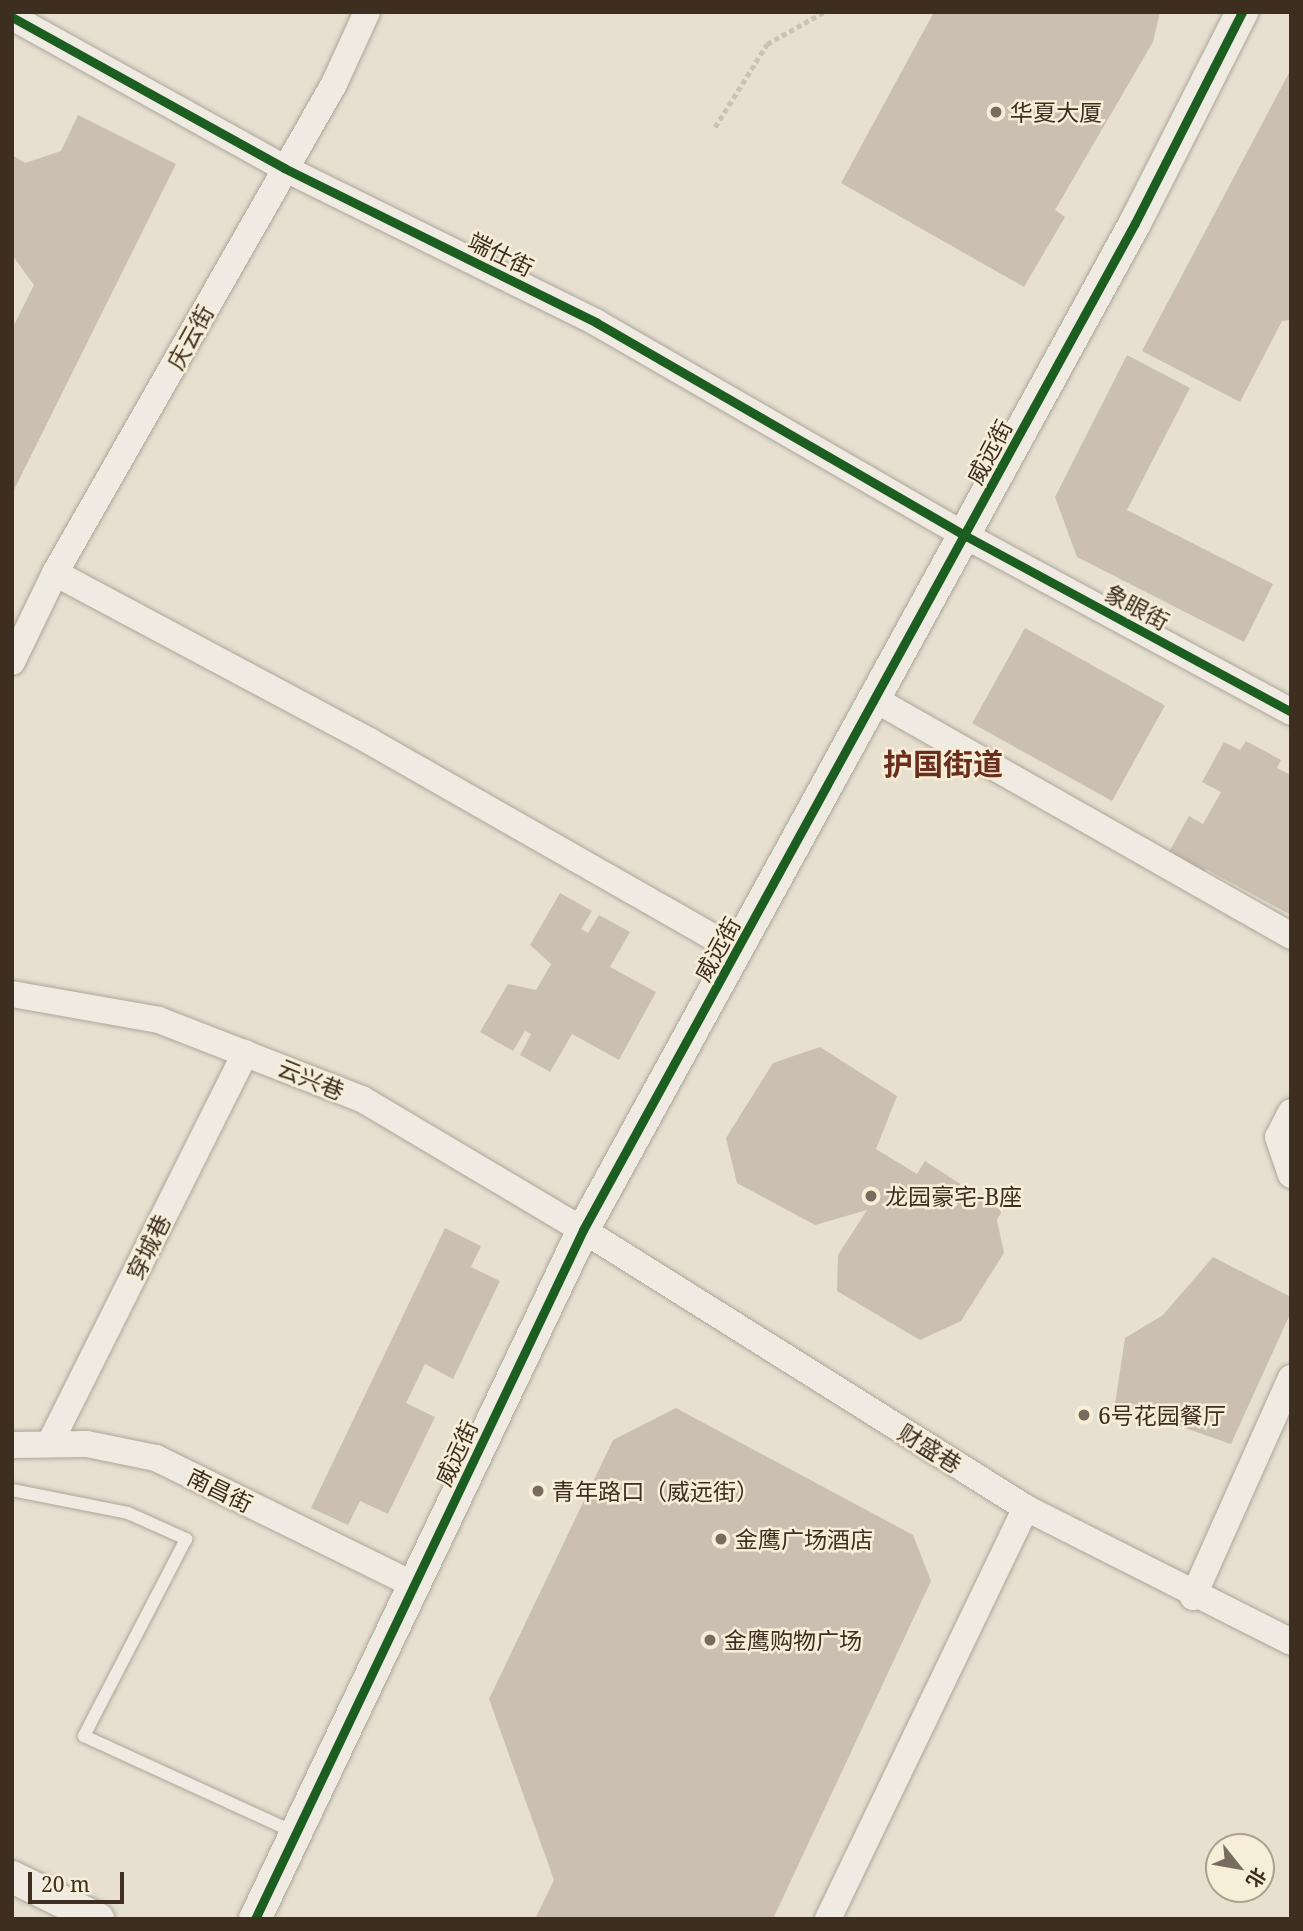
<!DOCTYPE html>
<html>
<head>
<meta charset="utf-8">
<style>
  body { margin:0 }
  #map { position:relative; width:1303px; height:1931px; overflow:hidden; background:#e7e0d1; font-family:"Noto Serif","Noto Sans SC",serif }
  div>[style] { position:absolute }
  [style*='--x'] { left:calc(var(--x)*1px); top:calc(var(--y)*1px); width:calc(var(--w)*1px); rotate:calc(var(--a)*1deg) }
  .building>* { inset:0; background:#cbbfb2; transform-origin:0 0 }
  .path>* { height:4.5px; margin-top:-2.25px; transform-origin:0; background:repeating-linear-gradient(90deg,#c8c2b9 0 5px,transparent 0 8.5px) }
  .roads { filter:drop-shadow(0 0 2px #ada599) drop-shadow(0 0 2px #ada599) }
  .service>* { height:12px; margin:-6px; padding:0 6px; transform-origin:6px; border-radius:6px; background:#efebe3 }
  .minor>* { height:26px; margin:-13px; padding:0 13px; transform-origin:13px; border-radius:13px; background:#efebe3 }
  .tertiary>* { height:32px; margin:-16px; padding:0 16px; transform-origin:16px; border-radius:16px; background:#efebe3 }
  .cycleway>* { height:9px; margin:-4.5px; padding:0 4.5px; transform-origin:4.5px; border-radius:4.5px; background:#1b5e20 }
  .dots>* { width:19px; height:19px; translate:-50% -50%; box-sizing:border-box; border:4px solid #f7eed8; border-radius:50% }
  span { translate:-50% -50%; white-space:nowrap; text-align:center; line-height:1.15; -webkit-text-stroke:5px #f7eed8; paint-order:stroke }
  .poi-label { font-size:23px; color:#3d2e20 }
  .left { translate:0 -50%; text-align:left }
  .street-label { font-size:23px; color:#3d2e20 }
  .district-label { font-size:30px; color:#6b2e1e; font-weight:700 }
  .frame { position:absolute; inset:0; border:14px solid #3d2e20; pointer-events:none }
  .north { position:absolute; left:1205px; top:1833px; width:70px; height:70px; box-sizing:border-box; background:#f7eed8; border:2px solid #ada18e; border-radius:50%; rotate:121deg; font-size:19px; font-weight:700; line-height:28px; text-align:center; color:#3d2e20 }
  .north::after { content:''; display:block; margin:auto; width:24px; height:32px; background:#786c5e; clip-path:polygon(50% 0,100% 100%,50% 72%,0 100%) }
  .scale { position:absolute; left:28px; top:1872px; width:96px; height:32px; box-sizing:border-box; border:4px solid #3d2e20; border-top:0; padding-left:9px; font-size:21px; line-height:24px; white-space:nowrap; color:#3d2e20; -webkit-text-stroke:5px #f7eed8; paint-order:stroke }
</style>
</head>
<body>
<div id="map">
  <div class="building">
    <i style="clip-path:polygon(934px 12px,1160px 12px,1153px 42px,1055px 210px,1065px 217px,1024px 287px,841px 183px)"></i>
    <i style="clip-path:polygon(1291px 69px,1291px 320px,1282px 321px,1240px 402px,1142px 351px)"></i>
    <i style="clip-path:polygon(78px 115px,176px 164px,12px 494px,12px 329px,34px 285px,12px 255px,12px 155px,25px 163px,61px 151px)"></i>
    <i style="clip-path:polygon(1127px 355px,1190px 388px,1127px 510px,1273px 584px,1244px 642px,1077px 557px,1055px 497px)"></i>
    <i style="left:1025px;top:628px;width:160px;height:109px;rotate:29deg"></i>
    <i style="clip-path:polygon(1246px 741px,1281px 760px,1277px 768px,1291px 775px,1291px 915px,1206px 869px,1201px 878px,1169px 852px,1189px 816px,1203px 824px,1221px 792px,1202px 782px,1224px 742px,1240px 750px)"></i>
    <i style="clip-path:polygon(560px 893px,592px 911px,581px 929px,588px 933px,599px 915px,630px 932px,610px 967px,656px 992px,619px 1060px,572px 1034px,550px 1072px,520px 1055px,531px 1034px,525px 1031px,513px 1051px,480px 1032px,508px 984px,536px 990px,551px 964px,530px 945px)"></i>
    <i style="clip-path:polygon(820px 1047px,897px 1096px,876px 1149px,917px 1174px,925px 1161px,1002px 1211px,997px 1220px,1004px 1253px,961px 1321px,920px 1340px,837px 1291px,838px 1255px,867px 1210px,815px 1225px,737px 1183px,726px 1138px,773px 1063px)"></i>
    <i style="clip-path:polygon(445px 1228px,481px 1246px,471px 1267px,500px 1281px,453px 1379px,425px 1364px,406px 1403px,435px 1417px,388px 1514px,360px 1501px,348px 1525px,311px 1508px)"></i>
    <i style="clip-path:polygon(1213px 1257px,1291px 1297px,1291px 1312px,1231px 1444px,1115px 1404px,1125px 1338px,1163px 1315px)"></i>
    <i style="clip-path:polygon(676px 1408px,913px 1535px,931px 1581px,773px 1919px,535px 1919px,554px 1880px,489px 1699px,613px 1440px)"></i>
  </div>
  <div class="path">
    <i style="--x:715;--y:127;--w:98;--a:-57.9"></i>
    <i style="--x:767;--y:44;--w:65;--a:-29.3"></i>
  </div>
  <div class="roads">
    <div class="service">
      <i style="--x:12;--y:1490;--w:118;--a:11.2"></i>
      <i style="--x:128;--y:1513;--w:64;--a:24.1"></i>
      <i style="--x:186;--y:1539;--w:222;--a:117.4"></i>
      <i style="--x:84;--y:1736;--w:233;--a:24.6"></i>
    </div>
    <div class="minor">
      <i style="--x:12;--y:17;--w:311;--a:29"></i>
      <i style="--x:284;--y:168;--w:349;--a:26.3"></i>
      <i style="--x:597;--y:323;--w:426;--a:30"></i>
      <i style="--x:966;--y:536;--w:370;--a:28.4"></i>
      <i style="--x:55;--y:573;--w:358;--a:28.1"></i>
      <i style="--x:371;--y:742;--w:421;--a:29.7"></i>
      <i style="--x:12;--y:662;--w:99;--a:-64.2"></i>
      <i style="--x:55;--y:573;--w:563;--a:-60.29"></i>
      <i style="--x:334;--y:84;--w:79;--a:-65.4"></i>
      <i style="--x:876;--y:700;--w:477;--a:29.6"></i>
      <i style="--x:12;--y:994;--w:149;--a:10"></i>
      <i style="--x:159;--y:1020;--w:218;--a:21.3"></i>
      <i style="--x:362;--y:1099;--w:257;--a:30.7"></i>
      <i style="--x:583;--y:1230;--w:523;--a:32.11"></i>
      <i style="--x:1026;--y:1508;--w:297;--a:26.8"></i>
      <i style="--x:1291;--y:1112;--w:28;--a:117"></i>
      <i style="--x:1278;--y:1137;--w:40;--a:71.1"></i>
      <i style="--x:51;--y:1441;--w:434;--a:-63.4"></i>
      <i style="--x:12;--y:1445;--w:75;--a:-0.8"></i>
      <i style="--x:87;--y:1444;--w:70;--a:11.5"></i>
      <i style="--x:156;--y:1458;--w:288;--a:26.2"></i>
      <i style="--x:1193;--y:1597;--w:240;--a:-65.9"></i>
      <i style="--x:828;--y:1919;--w:456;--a:-64.3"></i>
    </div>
    <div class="tertiary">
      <i style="--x:12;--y:1877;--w:96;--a:26"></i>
      <i style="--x:255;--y:1919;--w:763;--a:-64.54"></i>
      <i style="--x:583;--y:1230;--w:1148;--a:-61.27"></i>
      <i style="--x:1135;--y:223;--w:237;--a:-63.1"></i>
    </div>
  </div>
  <div class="cycleway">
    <i style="--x:12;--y:17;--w:311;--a:29"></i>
    <i style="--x:284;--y:168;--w:349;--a:26.3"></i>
    <i style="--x:597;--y:323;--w:426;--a:30"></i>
    <i style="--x:966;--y:536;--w:370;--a:28.4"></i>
    <i style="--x:255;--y:1919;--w:763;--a:-64.54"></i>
    <i style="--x:583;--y:1230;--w:1148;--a:-61.27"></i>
    <i style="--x:1135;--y:223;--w:237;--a:-63.1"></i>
  </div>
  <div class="dots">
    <i style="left:996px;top:112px;background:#786c5e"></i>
    <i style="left:871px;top:1196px;background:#786c5e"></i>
    <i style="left:1084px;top:1415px;background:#786c5e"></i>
    <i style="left:538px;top:1491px;background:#786c5e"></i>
    <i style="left:721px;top:1539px;background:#786c5e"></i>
    <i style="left:710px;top:1640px;background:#786c5e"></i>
  </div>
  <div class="poi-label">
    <span class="left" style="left:1010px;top:112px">华夏大厦</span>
    <span class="left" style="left:885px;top:1196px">龙园豪宅-B座</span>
    <span class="left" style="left:1098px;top:1415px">6号花园餐厅</span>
    <span class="left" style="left:552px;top:1491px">青年路口（威远街）</span>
    <span class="left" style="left:735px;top:1539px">金鹰广场酒店</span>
    <span class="left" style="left:724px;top:1640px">金鹰购物广场</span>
  </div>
  <div class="street-label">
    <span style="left:501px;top:254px;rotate:26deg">端仕街</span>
    <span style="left:190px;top:337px;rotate:-61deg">庆云街</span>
    <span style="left:989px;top:452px;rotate:-62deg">威远街</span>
    <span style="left:1137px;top:607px;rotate:28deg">象眼街</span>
    <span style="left:717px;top:949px;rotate:-61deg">威远街</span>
    <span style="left:311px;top:1079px;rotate:22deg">云兴巷</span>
    <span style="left:148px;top:1247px;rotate:-64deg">穿城巷</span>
    <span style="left:930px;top:1448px;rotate:32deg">财盛巷</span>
    <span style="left:456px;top:1453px;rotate:-65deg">威远街</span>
    <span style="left:220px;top:1490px;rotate:26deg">南昌街</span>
  </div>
  <div class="district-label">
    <span style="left:943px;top:764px">护国街道</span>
  </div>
  <div class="frame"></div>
  <div class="north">北</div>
  <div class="scale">20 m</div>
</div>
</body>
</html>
